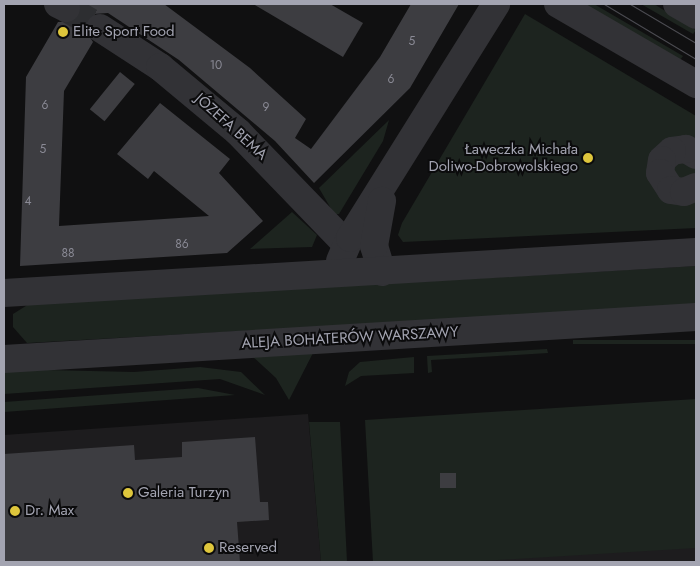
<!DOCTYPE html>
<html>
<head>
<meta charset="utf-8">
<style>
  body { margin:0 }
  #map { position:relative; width:700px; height:566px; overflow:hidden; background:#101011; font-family:Jost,sans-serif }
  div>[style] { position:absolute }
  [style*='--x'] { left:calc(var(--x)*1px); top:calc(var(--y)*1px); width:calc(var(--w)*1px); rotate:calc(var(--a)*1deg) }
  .built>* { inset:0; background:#1d1c1e }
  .green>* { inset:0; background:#1d241f; transform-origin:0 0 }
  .building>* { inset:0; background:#3d3d41; transform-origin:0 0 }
  .minor-tunnel>* { height:28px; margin-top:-14px; transform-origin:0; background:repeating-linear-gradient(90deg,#2d2e31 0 28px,transparent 0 42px) }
  .minor>* { height:28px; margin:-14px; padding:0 14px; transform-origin:14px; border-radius:14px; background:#323236 }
  .tram>* { height:1px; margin:-0.5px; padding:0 0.5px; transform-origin:0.5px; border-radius:0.5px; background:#4b4b51 }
  .dots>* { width:14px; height:14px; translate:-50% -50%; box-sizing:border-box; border:2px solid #0b0b0c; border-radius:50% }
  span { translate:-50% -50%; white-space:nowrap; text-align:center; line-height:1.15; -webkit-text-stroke:4px #0b0b0c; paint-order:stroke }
  .number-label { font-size:12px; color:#8a8a95 }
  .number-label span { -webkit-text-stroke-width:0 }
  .poi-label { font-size:15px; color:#a3a4b1 }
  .left { translate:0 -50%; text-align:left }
  .right { translate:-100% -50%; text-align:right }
  .street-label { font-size:15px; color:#a3a4b1 }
  .frame { position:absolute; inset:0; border:5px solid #a3a4b1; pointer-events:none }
</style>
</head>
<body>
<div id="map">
  <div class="built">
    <i style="clip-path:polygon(308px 414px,321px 562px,4px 562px,4px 435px)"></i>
    <i style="clip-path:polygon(696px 547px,696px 562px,450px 562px)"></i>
  </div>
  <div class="green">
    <i style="clip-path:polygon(581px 4px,594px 4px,683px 56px,680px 60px)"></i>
    <i style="clip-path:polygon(641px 4px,654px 4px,696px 30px,693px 34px)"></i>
    <i style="clip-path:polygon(525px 14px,696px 116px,696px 228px,403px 242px,398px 235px,402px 223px)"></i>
    <i style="clip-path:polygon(389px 120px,383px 141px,339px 214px,334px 214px,319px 188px)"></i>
    <i style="clip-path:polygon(292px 212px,317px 235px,312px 247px,250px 249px)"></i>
    <i style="clip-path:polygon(696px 266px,696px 306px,27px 343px,13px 327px,13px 314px,29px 304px)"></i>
    <i style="left:696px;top:340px;width:4px;height:123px;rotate:90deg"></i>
    <i style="clip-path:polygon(547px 349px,548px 353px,431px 360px,432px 372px,428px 373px,427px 356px)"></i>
    <i style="clip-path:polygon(313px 353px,289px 400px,276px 378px,252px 356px)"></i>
    <i style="clip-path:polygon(414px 357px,414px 373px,361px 376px,345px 386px,349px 372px,360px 362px)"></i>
    <i style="clip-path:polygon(200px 367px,241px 372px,265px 395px,220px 379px,4px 394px,4px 369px,134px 372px)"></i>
    <i style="clip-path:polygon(198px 388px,235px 395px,4px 412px,4px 402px)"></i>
    <i style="clip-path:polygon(696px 399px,696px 548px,465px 562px,373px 562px,365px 420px)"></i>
    <i style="clip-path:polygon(309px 422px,340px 422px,347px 562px,321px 562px)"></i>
  </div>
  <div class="building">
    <i style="clip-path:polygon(81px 4px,164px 4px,250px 68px,306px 119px,295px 138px,311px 149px,380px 57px,411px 4px,459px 4px,410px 88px,314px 183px,275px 141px,179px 60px,108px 13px,93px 14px,84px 28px,93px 42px,64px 91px,59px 226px,209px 216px,154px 171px,148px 179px,117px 154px,160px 103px,230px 159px,219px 173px,263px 221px,227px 253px,20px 266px,26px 77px,58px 22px,75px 21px)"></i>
    <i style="clip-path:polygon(253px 4px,330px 4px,363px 23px,343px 57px)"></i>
    <i style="left:120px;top:72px;width:19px;height:48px;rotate:39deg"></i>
    <i style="clip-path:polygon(255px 437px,260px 502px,268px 502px,269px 520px,237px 522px,240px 562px,4px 562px,4px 454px,134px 445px,135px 460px,182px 457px,182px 442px)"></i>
    <i style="left:440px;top:473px;width:16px;height:15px"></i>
  </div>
  <div class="minor-tunnel">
    <i style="--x:66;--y:8;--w:39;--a:30"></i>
  </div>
  <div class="minor">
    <i style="--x:58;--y:4;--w:9;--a:27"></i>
    <i style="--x:558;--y:4;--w:160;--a:30.1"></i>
    <i style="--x:677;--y:4;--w:22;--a:30"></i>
    <i style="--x:100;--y:28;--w:72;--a:33"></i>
    <i style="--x:160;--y:67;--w:102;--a:39.8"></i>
    <i style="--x:238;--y:132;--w:156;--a:46"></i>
    <i style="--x:696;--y:155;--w:12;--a:-149"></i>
    <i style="--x:686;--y:149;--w:14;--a:172"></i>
    <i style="--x:672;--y:151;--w:13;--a:138"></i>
    <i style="--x:662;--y:160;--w:13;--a:99"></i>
    <i style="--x:660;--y:173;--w:20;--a:57"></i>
    <i style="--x:671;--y:190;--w:13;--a:9"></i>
    <i style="--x:684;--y:192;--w:13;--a:-23"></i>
    <i style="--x:340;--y:261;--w:25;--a:-67"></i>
    <i style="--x:350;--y:238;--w:276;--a:-58"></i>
    <i style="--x:382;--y:272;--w:27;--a:-107"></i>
    <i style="--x:374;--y:246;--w:46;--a:-79.9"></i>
    <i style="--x:4;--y:293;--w:693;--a:-3.39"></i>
    <i style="--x:4;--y:359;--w:693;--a:-3.47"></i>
  </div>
  <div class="tram">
    <i style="--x:604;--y:4;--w:107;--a:30.9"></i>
    <i style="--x:630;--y:4;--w:77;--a:30.6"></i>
  </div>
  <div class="dots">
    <i style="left:63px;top:32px;background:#dec63c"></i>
    <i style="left:588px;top:158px;background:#dec63c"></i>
    <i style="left:128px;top:493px;background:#dec63c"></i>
    <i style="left:15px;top:511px;background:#dec63c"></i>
    <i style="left:209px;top:548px;background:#dec63c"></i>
  </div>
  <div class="number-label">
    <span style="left:412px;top:42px">5</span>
    <span style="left:216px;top:66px">10</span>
    <span style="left:391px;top:80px">6</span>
    <span style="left:45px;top:106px">6</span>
    <span style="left:266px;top:108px">9</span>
    <span style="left:43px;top:150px">5</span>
    <span style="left:28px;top:202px">4</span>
    <span style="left:182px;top:245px">86</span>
    <span style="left:68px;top:254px">88</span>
  </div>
  <div class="poi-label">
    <span class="left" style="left:73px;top:32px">Elite Sport Food</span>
    <span class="right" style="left:578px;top:158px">Ławeczka Michała<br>Doliwo-Dobrowolskiego</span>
    <span class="left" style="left:138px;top:493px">Galeria Turzyn</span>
    <span class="left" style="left:25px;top:511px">Dr. Max</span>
    <span class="left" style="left:219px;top:548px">Reserved</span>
  </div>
  <div class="street-label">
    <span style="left:231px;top:127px;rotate:42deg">JÓZEFA BEMA</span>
    <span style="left:350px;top:338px;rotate:-3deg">ALEJA BOHATERÓW WARSZAWY</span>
  </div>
  <div class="frame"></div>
</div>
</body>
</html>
